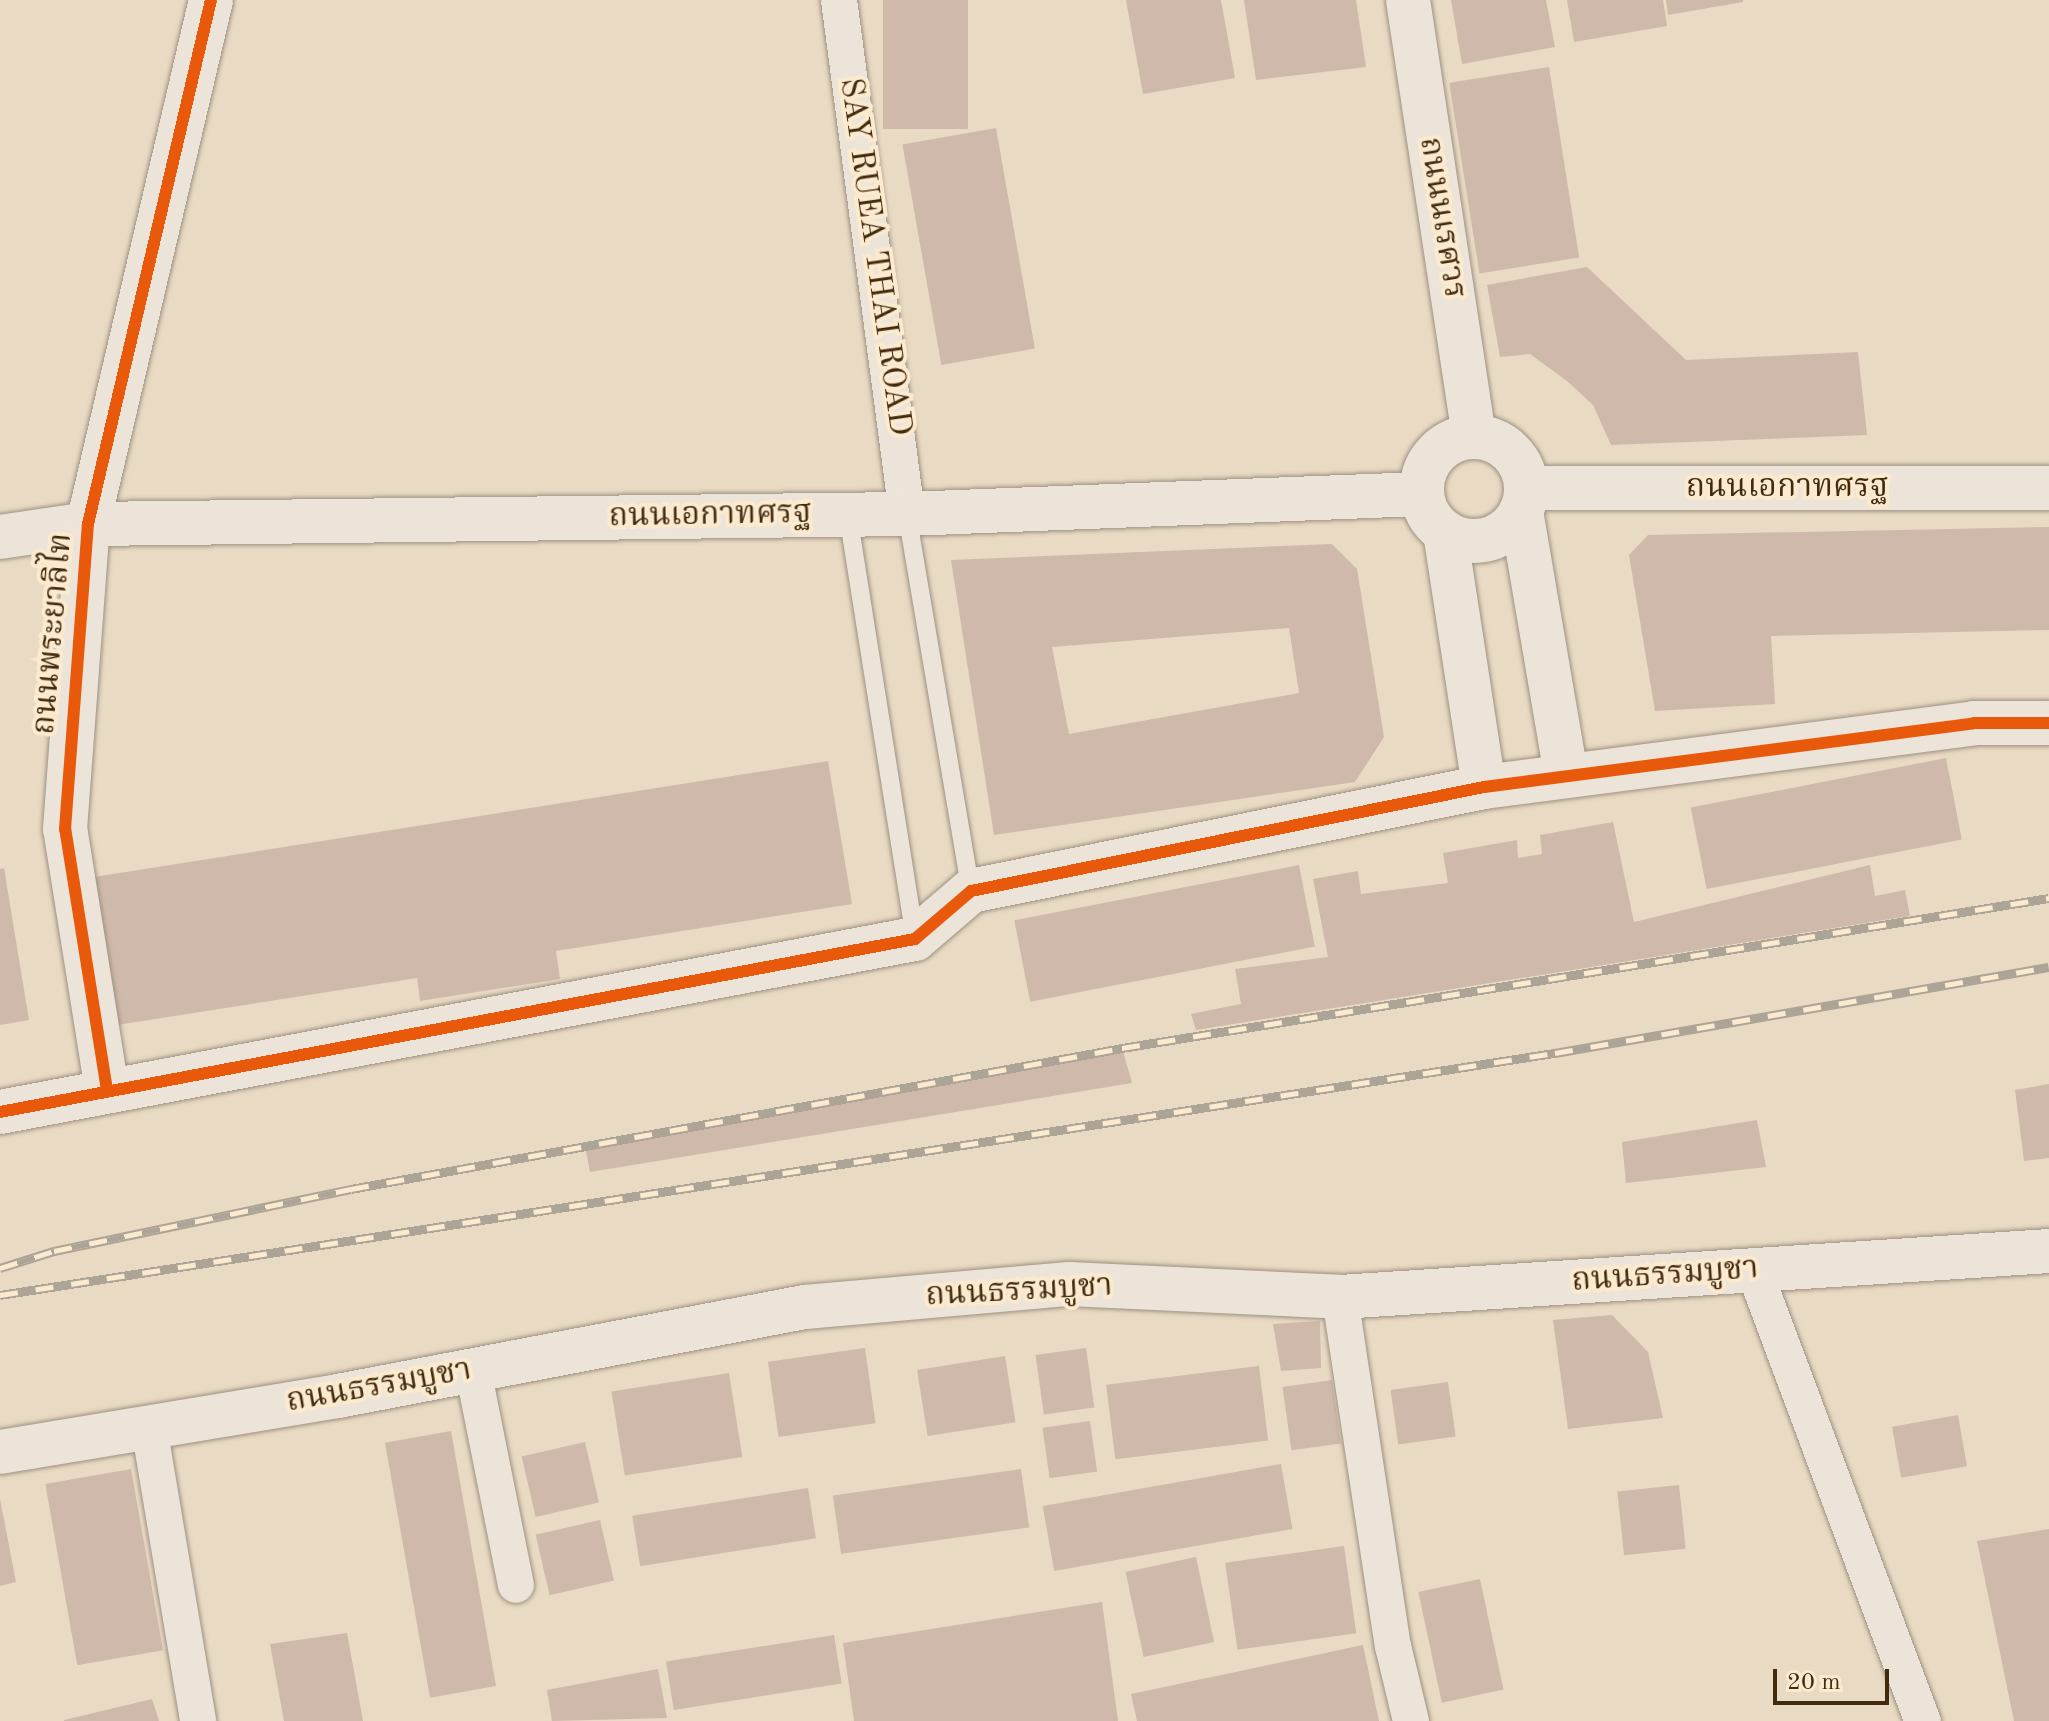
<!DOCTYPE html>
<html>
<head>
<meta charset="utf-8">
<style>
  body { margin:0 }
  #map { position:relative; width:2049px; height:1721px; overflow:hidden; background:#e9dac3; font-family:"Old Standard TT","Noto Serif Thai",serif }
  div>[style] { position:absolute }
  [style*='--x'] { left:calc(var(--x)*1px); top:calc(var(--y)*1px); width:calc(var(--w)*1px); rotate:calc(var(--a)*1deg) }
  .building>* { inset:0; background:#cfb9ab; transform-origin:0 0 }
  .roads { filter:drop-shadow(0 0 2px #9d9180) drop-shadow(0 0 2px #9d9180) }
  .service>* { height:18px; margin:-9px; padding:0 9px; transform-origin:9px; border-radius:9px; background:#ece4d9 }
  .minor>* { height:36px; margin:-18px; padding:0 18px; transform-origin:18px; border-radius:18px; background:#ece4d9 }
  .tertiary>* { height:44px; margin:-22px; padding:0 22px; transform-origin:22px; border-radius:22px; background:#ece4d9 }
  .secondary>* { height:44px; margin:-22px; padding:0 22px; transform-origin:22px; border-radius:22px; background:#ece4d9 }
  .secondary>.ring { margin:-22px; padding:0; box-sizing:content-box; background:none; border:44px solid #ece4d9; border-radius:50% }
  .rail>* { height:9px; margin-top:-4.5px; transform-origin:0; background:repeating-linear-gradient(90deg,#fbeace 0 18px,#ada498 0 36px); box-sizing:border-box; border-block:2px solid #ada498 }
  .cycleway>* { height:12px; margin:-6px; padding:0 6px; transform-origin:6px; border-radius:6px; background:#e8590c }
  span { translate:-50% -50%; white-space:nowrap; text-align:center; line-height:1.15; -webkit-text-stroke:8px #fbeace; paint-order:stroke }
  .street-label { font-size:32px; color:#422a0f }
  .scale { position:absolute; left:1773px; top:1669px; width:116px; height:36px; box-sizing:border-box; border:4px solid #422a0f; border-top:0; padding-left:10px; font-size:24px; line-height:28px; white-space:nowrap; color:#422a0f; -webkit-text-stroke:6px #fbeace; paint-order:stroke }
</style>
</head>
<body>
<div id="map">
  <div class="building">
    <i style="left:883px;top:0;width:85px;height:129px"></i>
    <i style="clip-path:polygon(1126px 0,1221px 0,1235px 78px,1143px 94px)"></i>
    <i style="clip-path:polygon(1244px 0,1356px 0,1366px 67px,1256px 80px)"></i>
    <i style="clip-path:polygon(1451px 0,1546px 0,1555px 47px,1462px 64px)"></i>
    <i style="clip-path:polygon(1567px 0,1663px 0,1667px 26px,1574px 42px)"></i>
    <i style="clip-path:polygon(1666px 0,1743px 0,1743px 2px,1668px 15px)"></i>
    <i style="left:1549px;top:67px;width:193px;height:101px;rotate:81deg"></i>
    <i style="left:996px;top:128px;width:224px;height:95px;rotate:80deg"></i>
    <i style="clip-path:polygon(1587px 267px,1686px 360px,1858px 352px,1867px 435px,1611px 445px,1593px 405px,1567px 381px,1530px 354px,1500px 357px,1487px 285px)"></i>
    <i style="clip-path:polygon(2049px 527px,2049px 630px,1771px 636px,1775px 704px,1655px 711px,1629px 555px,1648px 535px)"></i>
    <i style="clip-path:polygon(evenodd,1332px 544px,1357px 569px,1384px 737px,1355px 782px,994px 835px,951px 560px,1332px 544px,1289px 628px,1299px 693px,1069px 734px,1052px 647px,1289px 628px)"></i>
    <i style="left:1946px;top:758px;width:83px;height:260px;rotate:79deg"></i>
    <i style="clip-path:polygon(828px 761px,852px 904px,556px 951px,560px 979px,420px 1001px,417px 978px,117px 1025px,94px 877px)"></i>
    <i style="clip-path:polygon(1613px 822px,1634px 922px,1870px 865px,1875px 896px,1905px 890px,1910px 916px,1196px 1030px,1191px 1014px,1241px 1004px,1235px 969px,1328px 957px,1313px 879px,1358px 871px,1361px 894px,1448px 883px,1443px 853px,1517px 840px,1518px 858px,1542px 854px,1540px 835px)"></i>
    <i style="left:1299px;top:865px;width:83px;height:290px;rotate:79deg"></i>
    <i style="clip-path:polygon(4px 868px,29px 1020px,0 1025px,0 869px)"></i>
    <i style="clip-path:polygon(1122px 1048px,1132px 1083px,590px 1172px,585px 1146px)"></i>
    <i style="clip-path:polygon(2049px 1084px,2049px 1158px,2024px 1161px,2015px 1090px)"></i>
    <i style="clip-path:polygon(1757px 1120px,1766px 1167px,1626px 1183px,1622px 1142px)"></i>
    <i style="clip-path:polygon(1612px 1315px,1648px 1352px,1663px 1418px,1568px 1429px,1553px 1320px)"></i>
    <i style="clip-path:polygon(1320px 1321px,1321px 1368px,1281px 1371px,1273px 1324px)"></i>
    <i style="left:865px;top:1348px;width:76px;height:98px;rotate:82deg"></i>
    <i style="left:1086px;top:1348px;width:60px;height:51px;rotate:82deg"></i>
    <i style="left:1005px;top:1356px;width:67px;height:89px;rotate:81deg"></i>
    <i style="left:1259px;top:1366px;width:75px;height:154px;rotate:83deg"></i>
    <i style="left:729px;top:1373px;width:85px;height:119px;rotate:81deg"></i>
    <i style="left:1332px;top:1380px;width:64px;height:50px;rotate:82deg"></i>
    <i style="left:1448px;top:1382px;width:55px;height:58px;rotate:82deg"></i>
    <i style="left:1958px;top:1415px;width:52px;height:67px;rotate:80deg"></i>
    <i style="left:1090px;top:1421px;width:51px;height:48px;rotate:82deg"></i>
    <i style="left:451px;top:1431px;width:259px;height:67px;rotate:80deg"></i>
    <i style="left:585px;top:1442px;width:62px;height:65px;rotate:77deg"></i>
    <i style="left:1281px;top:1464px;width:66px;height:242px;rotate:80deg"></i>
    <i style="left:131px;top:1469px;width:184px;height:87px;rotate:80deg"></i>
    <i style="left:1021px;top:1469px;width:59px;height:190px;rotate:82deg"></i>
    <i style="left:1679px;top:1485px;width:64px;height:62px;rotate:84deg"></i>
    <i style="left:808px;top:1488px;width:51px;height:178px;rotate:81deg"></i>
    <i style="clip-path:polygon(0 1499px,16px 1582px,0 1586px)"></i>
    <i style="left:600px;top:1520px;width:62px;height:66px;rotate:77deg"></i>
    <i style="clip-path:polygon(2049px 1529px,2049px 1721px,2014px 1721px,1977px 1541px)"></i>
    <i style="left:1344px;top:1546px;width:88px;height:120px;rotate:82deg"></i>
    <i style="left:1196px;top:1557px;width:87px;height:72px;rotate:78deg"></i>
    <i style="left:1480px;top:1579px;width:113px;height:63px;rotate:78deg"></i>
    <i style="clip-path:polygon(1102px 1602px,1118px 1721px,854px 1721px,843px 1643px)"></i>
    <i style="clip-path:polygon(347px 1633px,363px 1721px,284px 1721px,270px 1644px)"></i>
    <i style="left:834px;top:1635px;width:49px;height:170px;rotate:81deg"></i>
    <i style="clip-path:polygon(1363px 1645px,1379px 1721px,1137px 1721px,1131px 1694px)"></i>
    <i style="clip-path:polygon(658px 1669px,667px 1718px,552px 1721px,547px 1690px)"></i>
    <i style="clip-path:polygon(152px 1699px,159px 1721px,64px 1721px,64px 1720px)"></i>
  </div>
  <div class="roads">
    <div class="service">
      <i style="--x:907;--y:514;--w:382;--a:80.4"></i>
      <i style="--x:848;--y:515;--w:426;--a:81"></i>
    </div>
    <div class="minor">
      <i style="--x:839;--y:0;--w:518;--a:82.46"></i>
      <i style="--x:1754;--y:1270;--w:482;--a:69.5"></i>
      <i style="--x:1340;--y:1297;--w:353;--a:81.4"></i>
      <i style="--x:1393;--y:1646;--w:77;--a:76.5"></i>
      <i style="--x:473;--y:1370;--w:219;--a:78.7"></i>
      <i style="--x:149;--y:1427;--w:298;--a:80.5"></i>
    </div>
    <div class="tertiary">
      <i style="--x:107;--y:1090;--w:264;--a:-99.1"></i>
      <i style="--x:65;--y:829;--w:306;--a:-85.7"></i>
      <i style="--x:88;--y:524;--w:538;--a:-76.79"></i>
      <i style="--x:0;--y:1112;--w:931;--a:-10.71"></i>
      <i style="--x:915;--y:939;--w:74;--a:-40.6"></i>
      <i style="--x:971;--y:891;--w:523;--a:-11.46"></i>
      <i style="--x:1484;--y:787;--w:494;--a:-7.4"></i>
      <i style="--x:1974;--y:723;--w:75;--a:0"></i>
    </div>
    <div class="secondary">
      <i style="--x:1408;--y:0;--w:441;--a:81.4"></i>
      <i class="ring" style="left:1422px;top:437px;width:60px;height:60px"></i>
      <i style="--x:1526;--y:488;--w:523;--a:0"></i>
      <i style="--x:1521;--y:511;--w:267;--a:80.3"></i>
      <i style="--x:1445;--y:532;--w:258;--a:81.3"></i>
      <i style="--x:0;--y:537;--w:89;--a:-8.4"></i>
      <i style="--x:88;--y:524;--w:819;--a:-0.7"></i>
      <i style="--x:907;--y:514;--w:514;--a:-2.23"></i>
      <i style="--x:0;--y:1452;--w:343;--a:-9.4"></i>
      <i style="--x:338;--y:1396;--w:475;--a:-10.8"></i>
      <i style="--x:805;--y:1307;--w:265;--a:-5"></i>
      <i style="--x:1069;--y:1284;--w:271;--a:2.7"></i>
      <i style="--x:1340;--y:1297;--w:710;--a:-3.71"></i>
    </div>
  </div>
  <div class="rail">
    <i style="--x:0;--y:1268;--w:57;--a:-17.5"></i>
    <i style="--x:54;--y:1251;--w:303;--a:-11.8"></i>
    <i style="--x:351;--y:1189;--w:784;--a:-10.36"></i>
    <i style="--x:1122;--y:1048;--w:939;--a:-9.19"></i>
    <i style="--x:0;--y:1295;--w:1574;--a:-8.85"></i>
    <i style="--x:1555;--y:1053;--w:501;--a:-9.88"></i>
  </div>
  <div class="cycleway">
    <i style="--x:107;--y:1090;--w:264;--a:-99.1"></i>
    <i style="--x:65;--y:829;--w:306;--a:-85.7"></i>
    <i style="--x:88;--y:524;--w:538;--a:-76.79"></i>
    <i style="--x:0;--y:1112;--w:931;--a:-10.71"></i>
    <i style="--x:915;--y:939;--w:74;--a:-40.6"></i>
    <i style="--x:971;--y:891;--w:523;--a:-11.46"></i>
    <i style="--x:1484;--y:787;--w:494;--a:-7.4"></i>
    <i style="--x:1974;--y:723;--w:75;--a:0"></i>
  </div>
  <div class="street-label">
    <span style="left:1441px;top:218px;rotate:81deg">ถนนนเรศวร</span>
    <span style="left:874px;top:257px;rotate:82deg">SAY RUEA THAI ROAD</span>
    <span style="left:1787px;top:488px">ถนนเอกาทศรฐ</span>
    <span style="left:710px;top:516px;rotate:-1deg">ถนนเอกาทศรฐ</span>
    <span style="left:54px;top:634px;rotate:-85deg">ถนนพระยาลิไท</span>
    <span style="left:1665px;top:1276px;rotate:-4deg">ถนนธรรมบูชา</span>
    <span style="left:1019px;top:1292px;rotate:-3deg">ถนนธรรมบูชา</span>
    <span style="left:379px;top:1387px;rotate:-10deg">ถนนธรรมบูชา</span>
  </div>
  <div class="scale">20 m</div>
</div>
</body>
</html>
